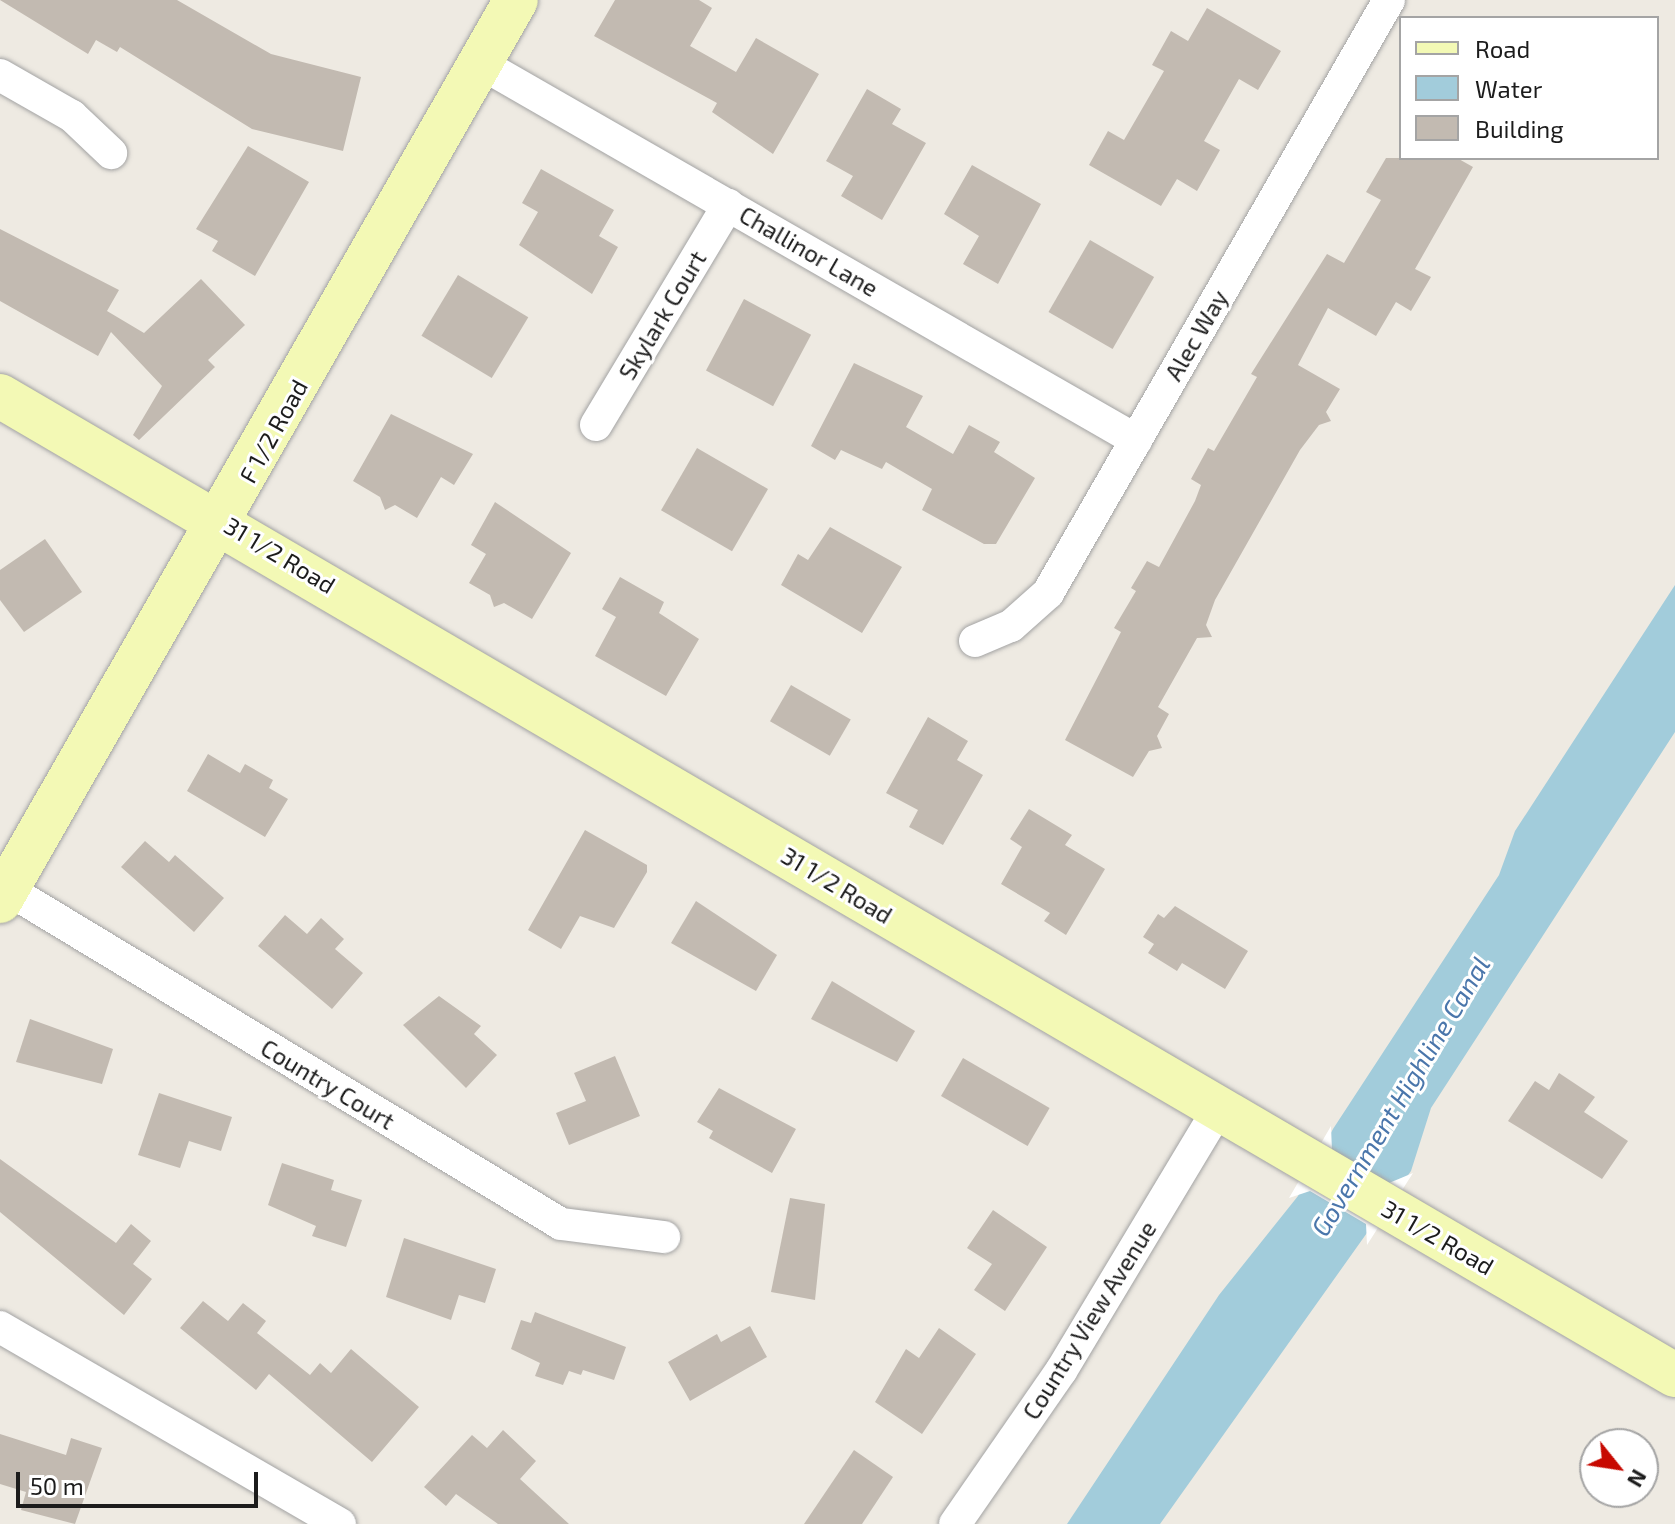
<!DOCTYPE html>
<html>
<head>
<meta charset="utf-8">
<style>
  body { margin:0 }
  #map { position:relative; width:1675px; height:1524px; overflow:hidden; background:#eeeae2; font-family:"Exo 2",sans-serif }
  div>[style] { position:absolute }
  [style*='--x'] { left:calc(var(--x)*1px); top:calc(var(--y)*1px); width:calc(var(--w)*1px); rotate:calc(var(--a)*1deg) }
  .water>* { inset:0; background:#a2ccdb }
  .pier>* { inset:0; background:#fff }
  .building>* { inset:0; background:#c2bab1; transform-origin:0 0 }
  .roads { filter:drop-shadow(0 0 2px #a3a3a3) drop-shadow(0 0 2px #a3a3a3) }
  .street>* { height:32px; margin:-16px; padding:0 16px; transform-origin:16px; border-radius:16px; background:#fff }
  .secondary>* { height:44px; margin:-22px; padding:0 22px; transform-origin:22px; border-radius:22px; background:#f3f9b5 }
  span { translate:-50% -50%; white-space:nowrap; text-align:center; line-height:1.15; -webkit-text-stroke:6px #fff; paint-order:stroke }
  .street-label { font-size:24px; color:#1c1c1c }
  .water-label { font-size:26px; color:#4a76ab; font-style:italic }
  .legend { position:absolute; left:1399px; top:16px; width:260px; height:144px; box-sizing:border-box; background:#fff; border:2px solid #a4a4a4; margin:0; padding:10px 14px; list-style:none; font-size:24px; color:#1c1c1c }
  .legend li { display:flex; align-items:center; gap:16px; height:40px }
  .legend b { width:40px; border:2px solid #a4a4a4 }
  .north { position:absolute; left:1579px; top:1428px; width:80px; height:80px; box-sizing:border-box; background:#fff; border:2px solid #a4a4a4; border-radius:50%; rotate:120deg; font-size:22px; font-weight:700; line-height:32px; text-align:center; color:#1c1c1c }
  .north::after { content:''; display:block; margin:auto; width:28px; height:36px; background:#c70901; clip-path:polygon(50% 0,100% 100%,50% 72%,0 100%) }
  .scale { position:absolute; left:16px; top:1472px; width:242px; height:36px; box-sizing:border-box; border:4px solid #1c1c1c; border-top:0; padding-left:10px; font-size:24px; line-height:28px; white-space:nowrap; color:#1c1c1c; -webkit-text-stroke:6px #fff; paint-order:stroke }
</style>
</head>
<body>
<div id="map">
  <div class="water">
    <i style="clip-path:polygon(1675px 585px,1675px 732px,1431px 1108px,1411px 1171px,1160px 1524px,1067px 1524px,1219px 1295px,1298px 1196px,1333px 1129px,1499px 875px,1515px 831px)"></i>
  </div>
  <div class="pier">
    <i style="clip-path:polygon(1331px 1126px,1332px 1151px,1389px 1183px,1413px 1173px,1367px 1245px,1366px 1224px,1310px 1191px,1289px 1198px)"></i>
  </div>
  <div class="building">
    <i style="clip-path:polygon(0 0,177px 0,271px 54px,361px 77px,343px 151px,252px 129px,120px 47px,117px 52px,96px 40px,88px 54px)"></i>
    <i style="clip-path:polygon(615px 0,699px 0,712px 8px,690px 46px,736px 72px,756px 38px,819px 74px,773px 154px,712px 112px,717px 103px,594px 36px)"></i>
    <i style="clip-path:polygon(1207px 8px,1281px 51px,1258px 90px,1239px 79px,1204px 141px,1220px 150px,1197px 191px,1177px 179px,1161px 206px,1089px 165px,1108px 131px,1124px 140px,1164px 71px,1152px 65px,1171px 31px,1188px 41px)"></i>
    <i style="clip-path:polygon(867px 89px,901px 109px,892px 124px,926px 143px,882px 220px,841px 196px,853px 176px,826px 161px)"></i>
    <i style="clip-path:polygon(248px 146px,309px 182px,255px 276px,212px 251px,218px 241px,196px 229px)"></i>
    <i style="clip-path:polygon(1386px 158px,1457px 158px,1473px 167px,1415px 269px,1431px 277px,1411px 311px,1396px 302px,1376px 336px,1328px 308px,1298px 365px,1340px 389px,1326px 412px,1331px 421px,1319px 425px,1300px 450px,1215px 600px,1206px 625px,1212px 637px,1197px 638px,1158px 707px,1169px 714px,1157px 736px,1162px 748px,1149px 751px,1133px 777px,1065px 740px,1121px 632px,1114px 628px,1136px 591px,1131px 588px,1147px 561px,1159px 567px,1195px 501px,1201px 485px,1191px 479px,1208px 448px,1214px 451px,1257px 377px,1251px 374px,1327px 254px,1344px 263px,1381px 200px,1366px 192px)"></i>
    <i style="clip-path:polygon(972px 165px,1041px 204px,998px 284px,963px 264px,979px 236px,944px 214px)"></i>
    <i style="clip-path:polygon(541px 169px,614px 210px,599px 236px,618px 247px,592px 294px,519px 245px,538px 212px,522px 203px)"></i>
    <i style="clip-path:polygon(0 229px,119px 290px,107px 311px,144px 333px,201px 279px,245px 325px,208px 360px,215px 367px,139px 440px,133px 435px,162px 386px,111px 332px,98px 356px,0 301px)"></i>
    <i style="left:1090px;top:240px;width:74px;height:83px;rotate:30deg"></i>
    <i style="left:458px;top:275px;width:82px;height:71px;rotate:31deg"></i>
    <i style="left:744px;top:299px;width:76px;height:81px;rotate:28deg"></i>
    <i style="clip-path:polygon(854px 363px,923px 396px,906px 427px,953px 454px,969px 425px,1000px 442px,994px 452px,1035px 478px,996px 544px,984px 544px,922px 510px,932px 489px,886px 462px,882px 469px,841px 450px,835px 460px,811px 446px)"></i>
    <i style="clip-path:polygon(391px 414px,473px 454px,454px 485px,441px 477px,417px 518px,395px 505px,385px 510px,380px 497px,353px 481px)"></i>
    <i style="left:697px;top:448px;width:82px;height:72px;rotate:30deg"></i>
    <i style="clip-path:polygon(495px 502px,571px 553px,532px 619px,504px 603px,494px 607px,490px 595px,469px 583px,486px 554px,471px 545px)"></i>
    <i style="clip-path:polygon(830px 527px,902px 567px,862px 633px,781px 585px,798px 554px,808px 560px)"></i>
    <i style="clip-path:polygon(45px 539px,82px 592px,24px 632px,0 600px,0 570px)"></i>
    <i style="clip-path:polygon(620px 577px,664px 602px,659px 613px,699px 639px,666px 696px,595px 656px,616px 617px,602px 609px)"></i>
    <i style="left:791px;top:685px;width:69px;height:42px;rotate:30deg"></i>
    <i style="clip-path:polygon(928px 717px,968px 741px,957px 760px,983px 775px,943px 845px,909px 827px,918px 810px,886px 793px)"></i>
    <i style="clip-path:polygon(208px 754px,240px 773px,245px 764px,273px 780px,269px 788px,288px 799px,265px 837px,187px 791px)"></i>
    <i style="clip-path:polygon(1029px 809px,1072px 835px,1065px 845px,1105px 869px,1066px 935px,1044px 921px,1050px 913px,1001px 884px,1022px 847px,1010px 839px)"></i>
    <i style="clip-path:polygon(585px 830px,647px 865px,647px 872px,614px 928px,580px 916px,561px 949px,528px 930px)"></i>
    <i style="clip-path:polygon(145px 841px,169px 862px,175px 855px,224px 898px,194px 932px,121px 867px)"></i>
    <i style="clip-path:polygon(696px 901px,777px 955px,756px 991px,671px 943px)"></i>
    <i style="clip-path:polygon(1175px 906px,1248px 951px,1225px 989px,1182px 963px,1177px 971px,1148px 953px,1154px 944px,1143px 937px,1158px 914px,1164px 918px)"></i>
    <i style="clip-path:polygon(285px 915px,307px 934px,321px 918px,344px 939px,335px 949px,363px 973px,332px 1009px,258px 946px)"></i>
    <i style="clip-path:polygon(832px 981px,915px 1031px,897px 1062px,811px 1019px)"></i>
    <i style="clip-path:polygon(439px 996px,481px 1026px,474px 1034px,497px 1055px,466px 1088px,403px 1025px)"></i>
    <i style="clip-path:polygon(30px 1019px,113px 1049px,102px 1084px,16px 1062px)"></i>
    <i style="clip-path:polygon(615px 1056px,640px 1116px,569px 1145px,556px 1113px,586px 1101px,574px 1073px)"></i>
    <i style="left:963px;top:1058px;width:100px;height:44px;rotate:30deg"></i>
    <i style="clip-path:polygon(1559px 1073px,1595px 1097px,1584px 1112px,1628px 1141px,1602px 1179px,1508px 1121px,1535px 1081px,1549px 1090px)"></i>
    <i style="clip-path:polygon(719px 1088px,796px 1129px,772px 1173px,709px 1138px,713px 1131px,697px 1122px)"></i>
    <i style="clip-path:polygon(159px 1093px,232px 1117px,221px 1151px,189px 1141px,180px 1168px,138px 1155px)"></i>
    <i style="clip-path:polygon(0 1159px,116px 1243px,131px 1224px,151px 1241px,133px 1264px,152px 1279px,124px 1315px,0 1212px)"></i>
    <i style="clip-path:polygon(282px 1163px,334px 1180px,331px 1190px,362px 1200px,346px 1247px,312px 1236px,316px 1226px,268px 1205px)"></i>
    <i style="clip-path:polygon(790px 1198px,825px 1204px,815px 1300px,771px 1292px)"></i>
    <i style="clip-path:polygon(993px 1210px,1047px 1247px,1005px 1311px,974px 1290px,992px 1264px,967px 1248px)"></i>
    <i style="clip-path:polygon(404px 1238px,496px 1269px,485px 1303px,459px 1295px,451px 1320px,386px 1297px)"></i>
    <i style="clip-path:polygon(203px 1301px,228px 1321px,243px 1303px,266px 1321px,257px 1333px,310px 1375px,320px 1363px,331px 1373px,351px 1349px,419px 1407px,372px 1462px,269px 1374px,256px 1390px,180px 1328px)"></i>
    <i style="clip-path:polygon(535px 1312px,626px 1347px,614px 1380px,583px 1370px,581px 1375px,569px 1371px,563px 1385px,535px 1376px,540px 1363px,511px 1349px,521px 1320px,531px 1323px)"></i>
    <i style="clip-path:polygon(750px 1326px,767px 1357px,690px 1401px,668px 1362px,717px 1334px,721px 1342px)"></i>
    <i style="clip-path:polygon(939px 1328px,976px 1354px,922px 1434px,875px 1402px,906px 1349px,919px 1358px)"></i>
    <i style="clip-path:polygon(503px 1430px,536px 1461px,520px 1479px,569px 1524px,498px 1524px,456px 1494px,446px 1506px,424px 1487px,472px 1435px,487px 1448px)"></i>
    <i style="clip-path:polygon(0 1434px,66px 1455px,71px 1438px,102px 1448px,75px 1524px,21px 1510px,26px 1492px,0 1484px)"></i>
    <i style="clip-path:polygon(854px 1450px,893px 1477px,862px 1524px,804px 1524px)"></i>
  </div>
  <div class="roads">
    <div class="street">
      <i style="--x:480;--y:63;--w:757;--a:29.89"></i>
      <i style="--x:0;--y:75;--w:83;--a:29.7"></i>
      <i style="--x:72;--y:116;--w:54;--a:43.5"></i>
      <i style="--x:596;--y:425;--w:257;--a:-59"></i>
      <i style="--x:975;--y:641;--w:39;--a:-23"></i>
      <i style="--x:1011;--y:626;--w:50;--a:-41.7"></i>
      <i style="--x:1048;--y:593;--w:684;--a:-60.1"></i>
      <i style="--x:7;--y:889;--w:647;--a:31.16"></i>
      <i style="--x:561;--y:1224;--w:104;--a:7.2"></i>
      <i style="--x:0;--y:1327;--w:393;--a:30.1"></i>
      <i style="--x:955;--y:1524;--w:186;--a:-55.3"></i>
      <i style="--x:1061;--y:1371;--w:303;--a:-59"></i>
    </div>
    <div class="secondary">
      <i style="--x:0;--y:396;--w:1940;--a:30.31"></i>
      <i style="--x:0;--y:901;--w:1038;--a:-60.2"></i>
    </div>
  </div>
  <div class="street-label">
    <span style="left:809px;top:251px;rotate:30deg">Challinor Lane</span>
    <span style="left:662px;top:315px;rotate:-59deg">Skylark Court</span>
    <span style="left:1196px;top:335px;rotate:-60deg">Alec Way</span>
    <span style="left:273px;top:431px;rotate:-61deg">F 1/2 Road</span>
    <span style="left:280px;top:555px;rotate:31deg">31 1/2 Road</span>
    <span style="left:837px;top:885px;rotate:31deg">31 1/2 Road</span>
    <span style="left:328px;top:1084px;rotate:31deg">Country Court</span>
    <span style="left:1438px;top:1237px;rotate:30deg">31 1/2 Road</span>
    <span style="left:1089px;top:1320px;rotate:-58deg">Country View Avenue</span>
  </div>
  <div class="water-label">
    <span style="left:1400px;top:1096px;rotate:-59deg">Government Highline Canal</span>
  </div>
  <ul class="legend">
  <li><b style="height:10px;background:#f3f9b5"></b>Road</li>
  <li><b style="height:22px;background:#a2ccdb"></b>Water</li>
  <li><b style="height:22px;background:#c2bab1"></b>Building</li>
  </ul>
  <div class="north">N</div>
  <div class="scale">50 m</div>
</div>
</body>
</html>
